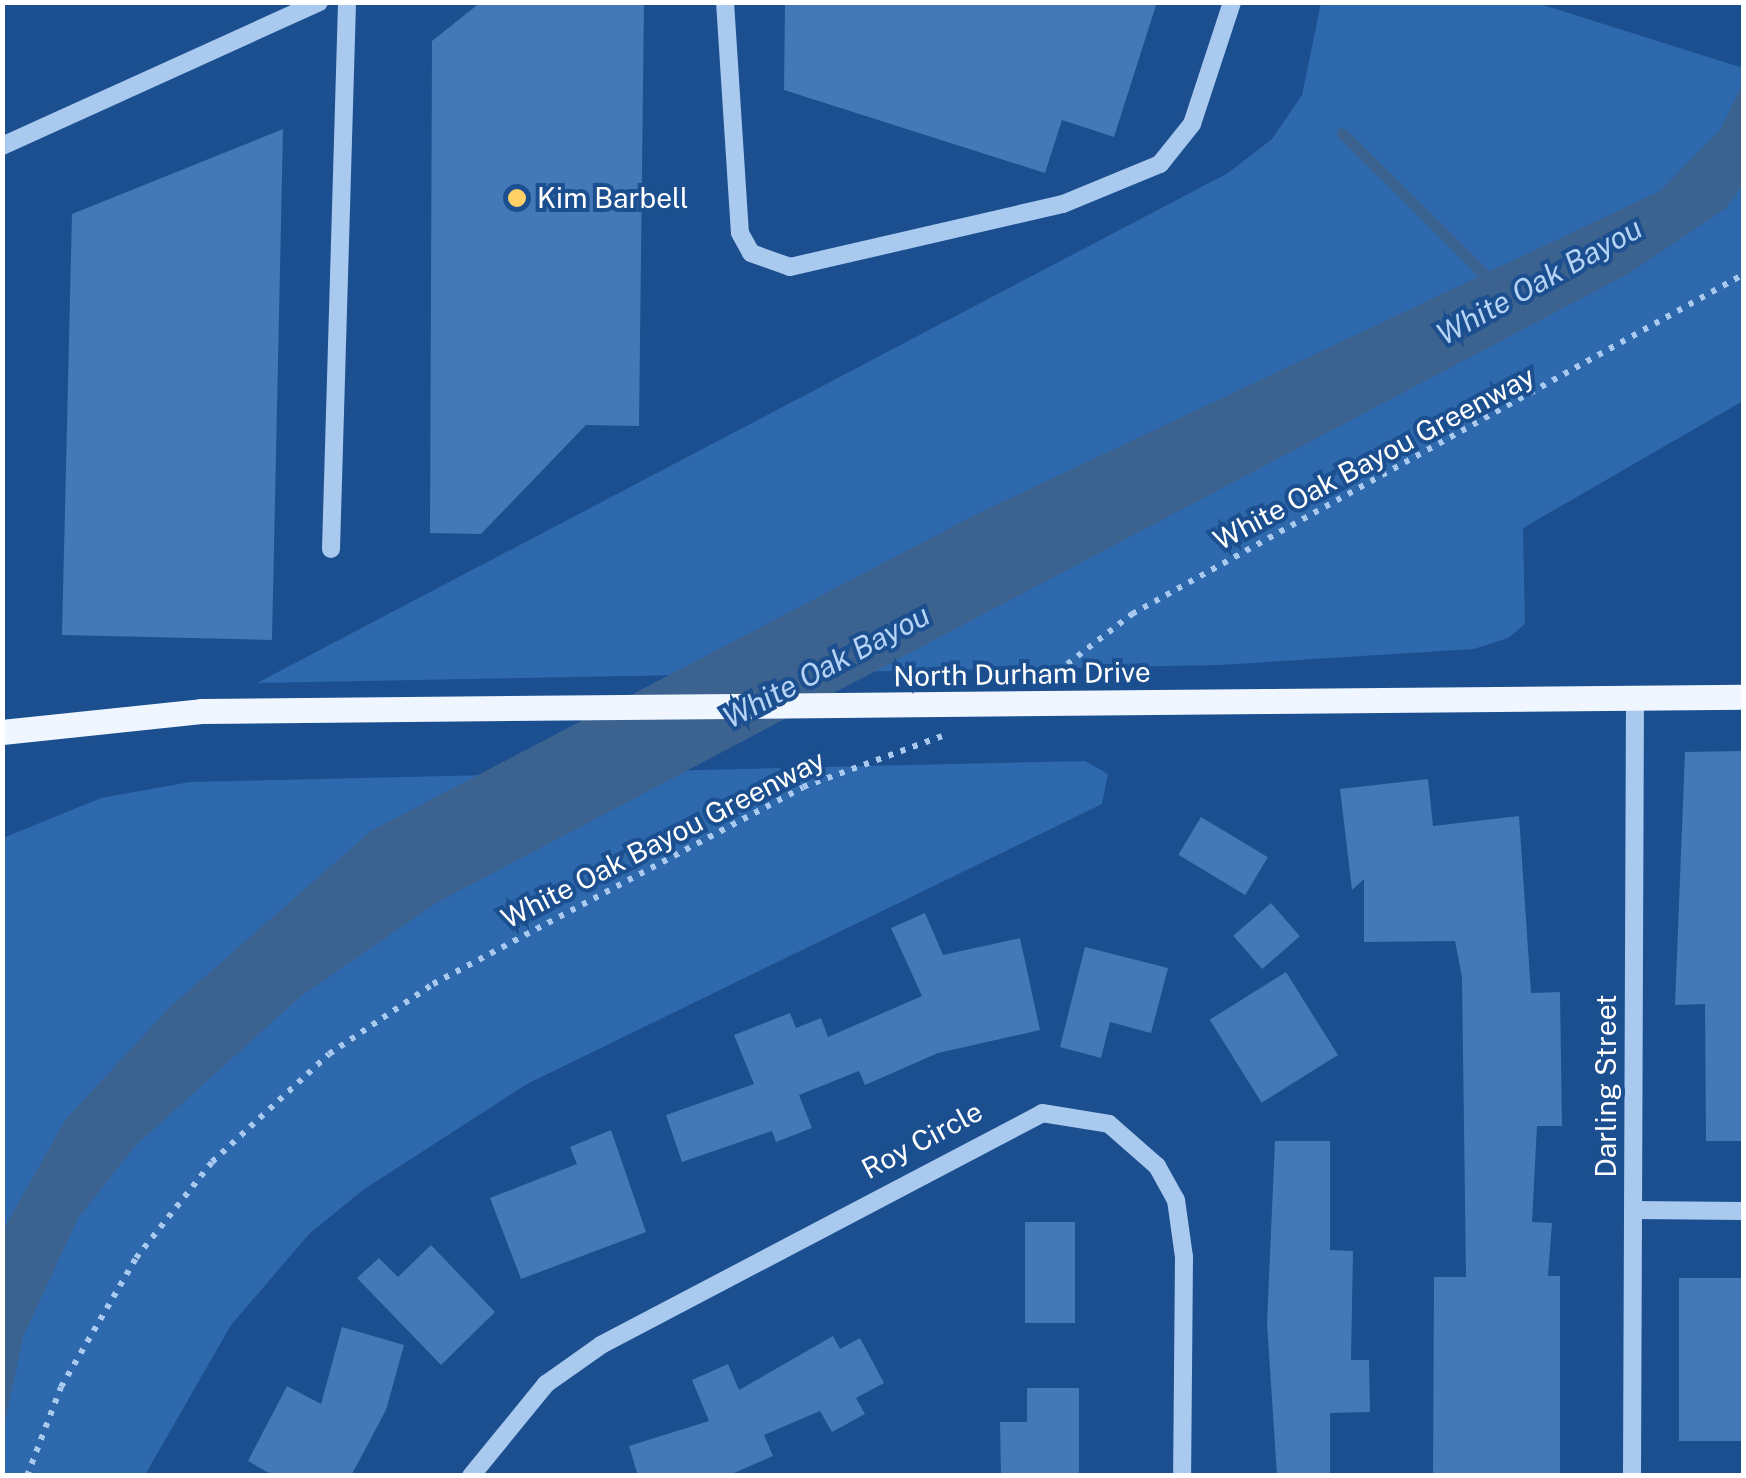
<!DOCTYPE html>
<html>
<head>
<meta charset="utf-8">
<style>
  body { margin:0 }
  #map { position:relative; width:1746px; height:1478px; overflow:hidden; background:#1b4f8f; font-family:"Public Sans",sans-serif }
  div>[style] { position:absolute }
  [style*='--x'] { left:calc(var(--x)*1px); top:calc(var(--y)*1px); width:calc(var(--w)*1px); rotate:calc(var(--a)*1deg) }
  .green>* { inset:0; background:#2e69ad }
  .water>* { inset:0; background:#3c6290 }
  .stream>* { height:11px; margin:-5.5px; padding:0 5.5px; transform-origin:5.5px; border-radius:5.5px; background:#3c6290 }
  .building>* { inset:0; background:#4478b7; transform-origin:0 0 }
  .path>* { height:6px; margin-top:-3px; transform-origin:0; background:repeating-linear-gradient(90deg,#a9c9ee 0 5px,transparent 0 13px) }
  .minor>* { height:18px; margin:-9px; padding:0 9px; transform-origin:9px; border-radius:9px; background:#a9c9ee }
  .major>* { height:25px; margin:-12.5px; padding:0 12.5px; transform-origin:12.5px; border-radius:12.5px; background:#f0f6ff }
  .major-bridge>* { height:25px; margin:-12.5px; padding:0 12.5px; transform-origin:12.5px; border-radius:12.5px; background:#f0f6ff }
  .dots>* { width:28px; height:28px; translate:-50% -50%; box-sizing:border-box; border:5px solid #1b4f8f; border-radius:50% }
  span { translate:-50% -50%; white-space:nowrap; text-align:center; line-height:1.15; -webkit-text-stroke:8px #1b4f8f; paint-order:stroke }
  .poi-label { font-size:28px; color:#fff }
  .left { translate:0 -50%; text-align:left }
  .street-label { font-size:28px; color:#fff }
  .water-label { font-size:30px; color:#b5d3f5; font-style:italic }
  .frame { position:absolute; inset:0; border:5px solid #fff; pointer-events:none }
</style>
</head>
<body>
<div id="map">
  <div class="green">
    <i style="clip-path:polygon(1321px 3px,1537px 3px,1743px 68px,1743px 401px,1523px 528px,1525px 624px,1508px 638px,1474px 649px,1220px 665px,257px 683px,1228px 173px,1272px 139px,1302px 95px)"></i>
    <i style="clip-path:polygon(1085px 761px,1108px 774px,1102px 804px,527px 1084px,363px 1190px,309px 1234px,231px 1325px,145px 1475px,3px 1476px,3px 838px,101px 798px,190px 782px)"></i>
  </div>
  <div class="water">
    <i style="clip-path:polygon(1743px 83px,1743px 185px,1726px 208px,1626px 275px,436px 903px,301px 996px,136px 1145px,78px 1218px,23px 1337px,3px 1432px,3px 1230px,66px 1119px,170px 1007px,371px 831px,977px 514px,1660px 191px,1720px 130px)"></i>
  </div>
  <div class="stream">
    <i style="--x:1342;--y:133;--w:216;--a:44.8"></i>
  </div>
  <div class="building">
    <i style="clip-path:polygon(481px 2px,644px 2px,639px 426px,586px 425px,481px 534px,430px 533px,432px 41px)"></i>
    <i style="clip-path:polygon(785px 2px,1157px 2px,1114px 137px,1062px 120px,1045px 173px,784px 90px)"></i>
    <i style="clip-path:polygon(283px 129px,272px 640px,62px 635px,72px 214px)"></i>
    <i style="clip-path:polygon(1744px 751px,1744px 1141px,1706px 1141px,1705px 1004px,1675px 1005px,1685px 752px)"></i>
    <i style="clip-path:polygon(1428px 779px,1433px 826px,1519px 816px,1531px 993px,1560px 992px,1562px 1126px,1537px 1126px,1532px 1222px,1552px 1223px,1548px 1276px,1560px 1276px,1560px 1476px,1433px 1476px,1434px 1277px,1466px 1277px,1462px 977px,1455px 941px,1364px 942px,1364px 879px,1352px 890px,1340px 789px)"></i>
    <i style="left:1201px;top:817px;width:78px;height:44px;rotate:31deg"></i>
    <i style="left:1271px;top:903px;width:44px;height:50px;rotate:49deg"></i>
    <i style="clip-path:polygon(925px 913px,943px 955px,1020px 938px,1040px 1030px,938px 1053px,865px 1085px,859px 1071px,799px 1095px,812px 1128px,776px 1142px,772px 1131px,682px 1162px,666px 1115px,754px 1084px,734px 1035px,790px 1013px,796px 1028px,821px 1018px,828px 1037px,922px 996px,891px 928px)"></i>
    <i style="clip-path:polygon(1085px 947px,1168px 968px,1151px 1033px,1110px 1022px,1101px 1058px,1060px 1047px)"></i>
    <i style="left:1286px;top:972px;width:98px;height:90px;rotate:58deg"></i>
    <i style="clip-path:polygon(611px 1130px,646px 1232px,521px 1279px,490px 1198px,577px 1164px,570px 1147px)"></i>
    <i style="clip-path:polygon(1275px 1141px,1330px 1141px,1330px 1250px,1353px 1251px,1351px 1360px,1369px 1360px,1370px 1412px,1330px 1413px,1330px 1476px,1277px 1476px,1267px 1323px)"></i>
    <i style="left:1025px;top:1222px;width:50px;height:101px"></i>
    <i style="clip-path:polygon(431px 1245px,495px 1312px,441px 1365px,357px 1278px,379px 1258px,398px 1277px)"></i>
    <i style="left:1744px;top:1278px;width:163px;height:65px;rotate:90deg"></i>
    <i style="clip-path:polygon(342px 1327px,404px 1345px,386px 1410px,351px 1476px,274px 1476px,248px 1461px,287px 1386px,321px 1404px)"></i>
    <i style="clip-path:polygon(833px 1336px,840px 1349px,860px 1338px,884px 1383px,856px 1398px,865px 1414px,832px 1432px,820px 1411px,764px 1435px,773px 1456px,727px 1476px,638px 1476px,629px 1446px,709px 1421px,692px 1380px,728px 1364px,739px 1390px)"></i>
    <i style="clip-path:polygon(1027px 1388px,1079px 1388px,1079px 1476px,1001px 1476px,1000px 1422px,1027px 1422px)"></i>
  </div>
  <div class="path">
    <i style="--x:1057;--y:672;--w:95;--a:-37.7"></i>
    <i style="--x:1132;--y:614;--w:700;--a:-29.05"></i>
    <i style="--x:27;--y:1476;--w:95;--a:-69.1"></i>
    <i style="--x:61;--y:1387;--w:149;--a:-59.8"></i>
    <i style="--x:136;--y:1258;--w:122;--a:-51.6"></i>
    <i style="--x:212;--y:1162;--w:159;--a:-42.7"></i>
    <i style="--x:329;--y:1054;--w:125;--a:-33.9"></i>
    <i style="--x:433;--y:984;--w:419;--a:-28"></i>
    <i style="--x:803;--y:787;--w:148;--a:-20.1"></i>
  </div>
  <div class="minor">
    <i style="--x:725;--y:2;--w:231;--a:86.3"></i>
    <i style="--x:740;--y:233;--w:23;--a:61"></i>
    <i style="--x:751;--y:253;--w:41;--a:19.7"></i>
    <i style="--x:790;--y:267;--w:280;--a:-13"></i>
    <i style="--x:1063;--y:204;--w:105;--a:-22.4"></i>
    <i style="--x:1160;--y:164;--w:51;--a:-51.3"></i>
    <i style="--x:1192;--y:124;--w:128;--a:-71.8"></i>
    <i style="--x:2;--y:146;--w:348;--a:-24.4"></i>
    <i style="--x:331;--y:549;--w:547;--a:-88.32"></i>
    <i style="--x:1633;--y:1210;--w:111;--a:0.5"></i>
    <i style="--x:471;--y:1476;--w:119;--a:-50.8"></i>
    <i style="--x:546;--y:1384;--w:67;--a:-35.3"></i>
    <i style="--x:601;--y:1345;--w:498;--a:-27.7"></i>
    <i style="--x:1042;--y:1113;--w:68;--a:9.3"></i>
    <i style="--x:1109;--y:1124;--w:64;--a:41.2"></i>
    <i style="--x:1157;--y:1166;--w:39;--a:61"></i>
    <i style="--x:1176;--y:1200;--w:58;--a:82"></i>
    <i style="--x:1184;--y:1257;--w:219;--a:90.5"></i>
    <i style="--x:1632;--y:1476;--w:778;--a:-89.78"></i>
  </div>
  <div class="major">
    <i style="--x:1266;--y:701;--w:478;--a:-0.5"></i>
  </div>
  <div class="major-bridge">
    <i style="--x:2;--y:732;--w:200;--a:-6"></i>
    <i style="--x:201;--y:711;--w:1065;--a:-0.54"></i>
  </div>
  <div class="dots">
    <i style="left:517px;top:198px;background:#ffd166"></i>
  </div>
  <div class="poi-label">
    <span class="left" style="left:537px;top:198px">Kim Barbell</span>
  </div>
  <div class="street-label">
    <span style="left:1374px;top:458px;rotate:-28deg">White Oak Bayou Greenway</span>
    <span style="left:1022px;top:674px;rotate:-1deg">North Durham Drive</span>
    <span style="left:663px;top:839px;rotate:-27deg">White Oak Bayou Greenway</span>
    <span style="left:1606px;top:1086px;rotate:-90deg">Darling Street</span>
    <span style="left:922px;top:1140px;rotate:-28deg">Roy Circle</span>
  </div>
  <div class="water-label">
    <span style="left:1539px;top:281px;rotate:-29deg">White Oak Bayou</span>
    <span style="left:826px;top:666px;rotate:-28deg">White Oak Bayou</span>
  </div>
  <div class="frame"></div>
</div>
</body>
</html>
